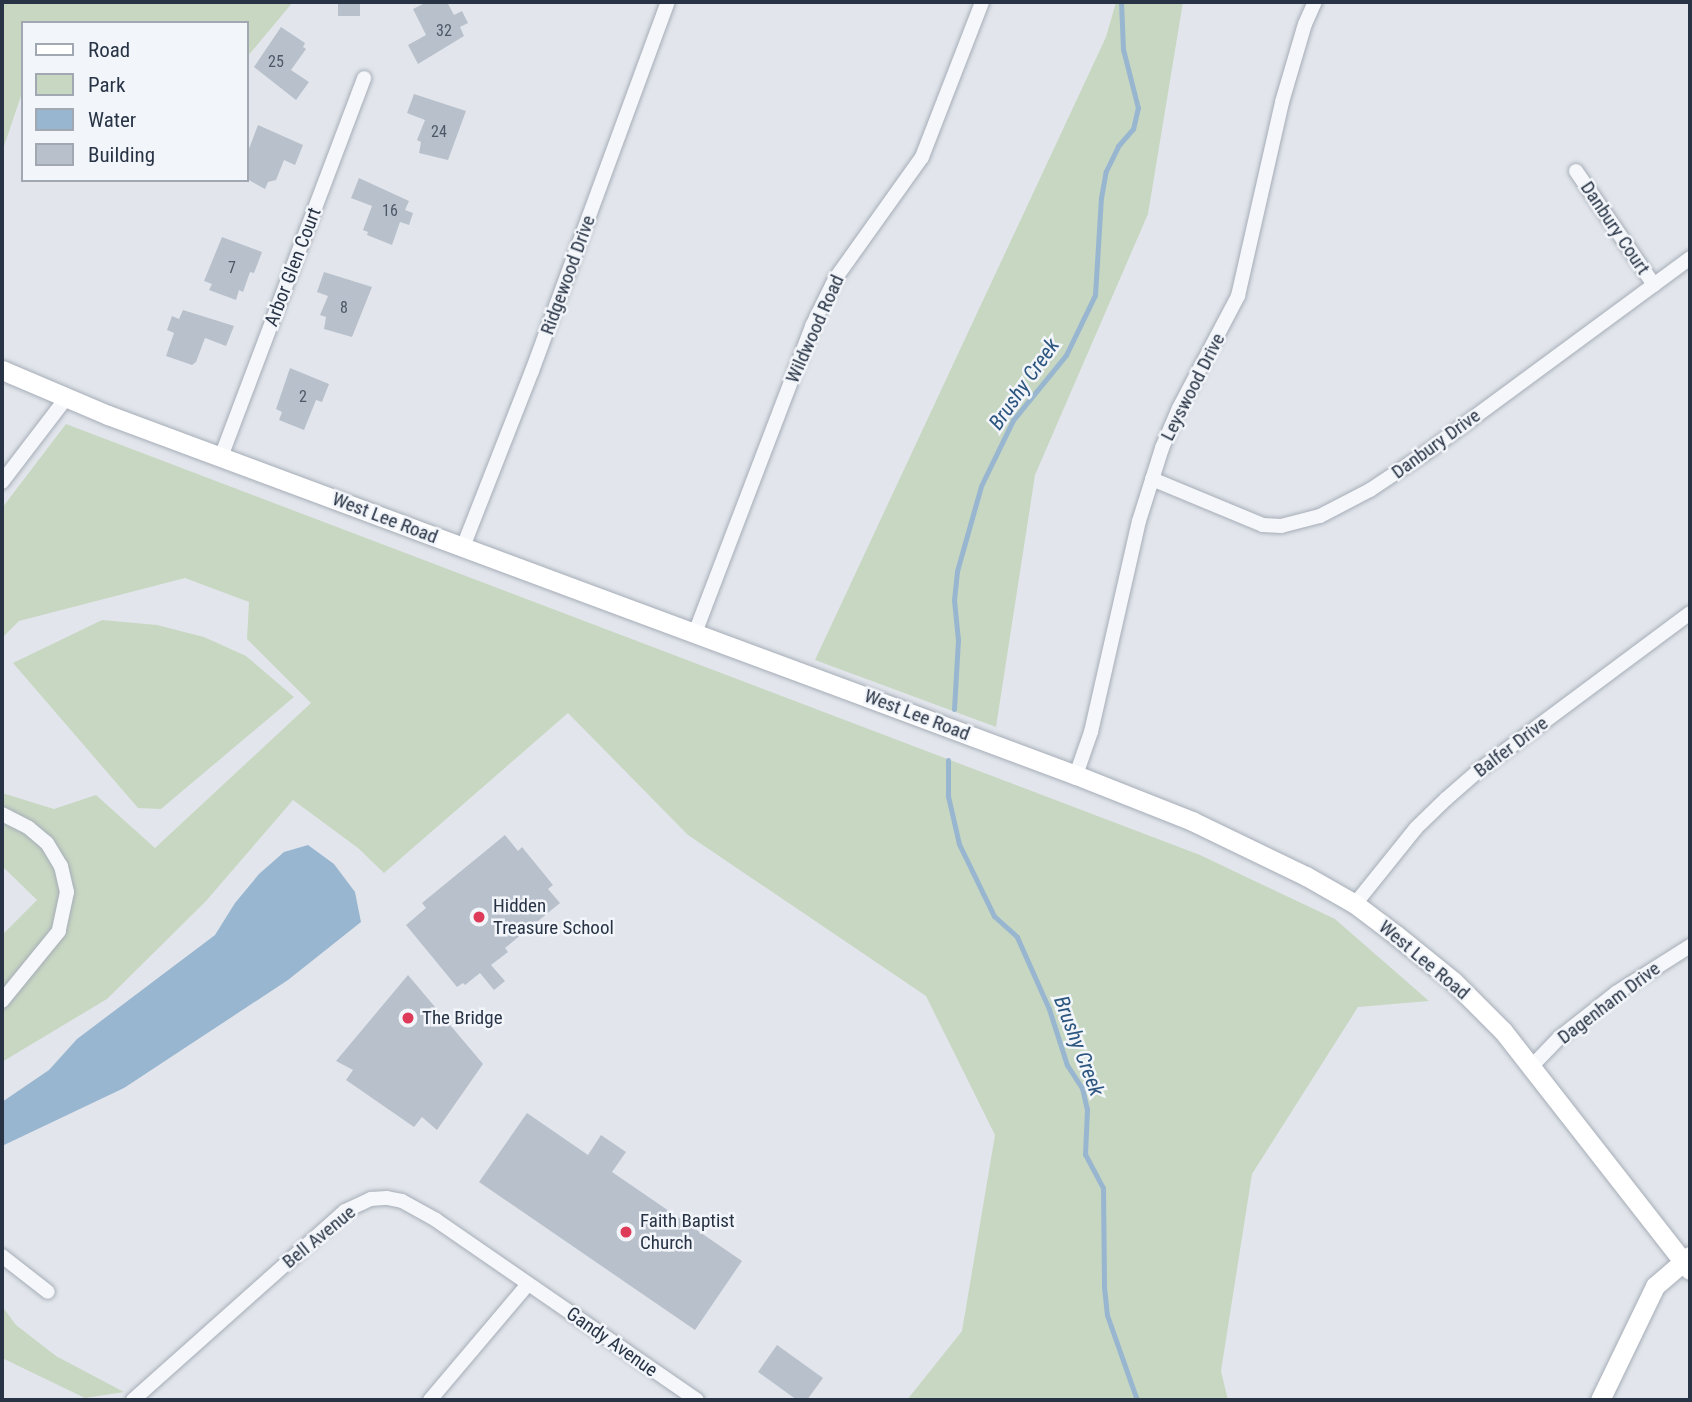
<!DOCTYPE html>
<html>
<head>
<meta charset="utf-8">
<style>
  body { margin:0 }
  #map { position:relative; width:1692px; height:1402px; overflow:hidden; background:#e2e6ec; font-family:"Roboto Condensed",sans-serif }
  div>[style] { position:absolute }
  [style*='--x'] { left:calc(var(--x)*1px); top:calc(var(--y)*1px); width:calc(var(--w)*1px); rotate:calc(var(--a)*1deg) }
  .green>* { inset:0; background:#c8d7c2 }
  .water>* { inset:0; background:#99b6d0 }
  .stream>* { height:5px; margin:-2.5px; padding:0 2.5px; transform-origin:2.5px; border-radius:2.5px; background:#99b6d0 }
  .building>* { inset:0; background:#b8c0cb; transform-origin:0 0 }
  .roads { filter:drop-shadow(0 0 2px #a6adb7) drop-shadow(0 0 2px #a6adb7) }
  .street>* { height:14px; margin:-7px; padding:0 7px; transform-origin:7px; border-radius:7px; background:#f5f7fa }
  .secondary>* { height:19px; margin:-9.5px; padding:0 9.5px; transform-origin:9.5px; border-radius:9.5px; background:#fff }
  .dots>* { width:19px; height:19px; translate:-50% -50%; box-sizing:border-box; border:4px solid #f2f5f9; border-radius:50% }
  span { translate:-50% -50%; white-space:nowrap; text-align:center; line-height:1.15; -webkit-text-stroke:5px #f2f5f9; paint-order:stroke }
  .number-label { font-size:16px; color:#4c5767 }
  .number-label span { -webkit-text-stroke-width:0 }
  .street-label { font-size:19px; color:#283446 }
  .poi-label { font-size:19px; color:#283446 }
  .left { translate:0 -50%; text-align:left }
  .water-label { font-size:21px; color:#2c557f; font-style:italic }
  .frame { position:absolute; inset:0; border:4px solid #283446; pointer-events:none }
  .legend { position:absolute; left:21px; top:21px; width:228px; height:161px; box-sizing:border-box; background:#f2f5f9; border:2px solid #a1a8b1; margin:0; padding:9px 12px; list-style:none; font-size:21px; color:#283446 }
  .legend li { display:flex; align-items:center; gap:14px; height:35px }
  .legend b { width:35px; border:2px solid #a1a8b1 }
</style>
</head>
<body>
<div id="map">
  <div class="green">
    <i style="clip-path:polygon(2px 2px,293px 2px,247px 57px,247px 23px,23px 23px,23px 90px,2px 152px)"></i>
    <i style="clip-path:polygon(1116px 2px,1183px 2px,1148px 214px,1035px 475px,996px 727px,815px 660px,1106px 37px)"></i>
    <i style="clip-path:polygon(66px 424px,1200px 855px,1335px 919px,1429px 1001px,1358px 1007px,1252px 1174px,1221px 1371px,1228px 1400px,907px 1400px,962px 1331px,995px 1135px,926px 996px,688px 835px,568px 713px,384px 873px,358px 848px,293px 800px,206px 901px,107px 999px,2px 1062px,2px 935px,37px 900px,2px 866px,2px 793px,54px 809px,96px 795px,155px 848px,311px 703px,247px 639px,249px 602px,185px 578px,19px 621px,2px 638px,2px 508px)"></i>
    <i style="clip-path:polygon(102px 620px,157px 625px,204px 637px,246px 656px,294px 697px,161px 809px,138px 808px,13px 663px)"></i>
    <i style="clip-path:polygon(2px 1306px,16px 1325px,56px 1356px,124px 1392px,85px 1398px,2px 1358px)"></i>
  </div>
  <div class="water">
    <i style="clip-path:polygon(308px 845px,334px 864px,355px 892px,361px 922px,288px 980px,124px 1088px,2px 1146px,2px 1102px,49px 1070px,77px 1039px,215px 935px,235px 903px,259px 874px,284px 852px)"></i>
  </div>
  <div class="stream">
    <i style="--x:954;--y:709;--w:69;--a:-86.7"></i>
    <i style="--x:958;--y:640;--w:40;--a:-95.7"></i>
    <i style="--x:954;--y:600;--w:29;--a:-84"></i>
    <i style="--x:957;--y:571;--w:88;--a:-74.2"></i>
    <i style="--x:981;--y:486;--w:73;--a:-64.1"></i>
    <i style="--x:1013;--y:420;--w:84;--a:-50.8"></i>
    <i style="--x:1066;--y:355;--w:67;--a:-64.2"></i>
    <i style="--x:1095;--y:295;--w:97;--a:-86.5"></i>
    <i style="--x:1101;--y:198;--w:27;--a:-80"></i>
    <i style="--x:1106;--y:171;--w:28;--a:-64"></i>
    <i style="--x:1118;--y:146;--w:23;--a:-49"></i>
    <i style="--x:1133;--y:129;--w:22;--a:-77"></i>
    <i style="--x:1138;--y:108;--w:61;--a:-104.3"></i>
    <i style="--x:1123;--y:49;--w:47;--a:-92.4"></i>
    <i style="--x:948;--y:760;--w:36;--a:90"></i>
    <i style="--x:948;--y:796;--w:49;--a:77.1"></i>
    <i style="--x:959;--y:844;--w:80;--a:64.1"></i>
    <i style="--x:994;--y:916;--w:31;--a:42"></i>
    <i style="--x:1017;--y:937;--w:79;--a:66"></i>
    <i style="--x:1049;--y:1009;--w:59;--a:72.2"></i>
    <i style="--x:1067;--y:1065;--w:27;--a:57"></i>
    <i style="--x:1082;--y:1088;--w:22;--a:77"></i>
    <i style="--x:1087;--y:1109;--w:45;--a:92.5"></i>
    <i style="--x:1085;--y:1154;--w:38;--a:62"></i>
    <i style="--x:1103;--y:1188;--w:99;--a:89.4"></i>
    <i style="--x:1104;--y:1287;--w:28;--a:84"></i>
    <i style="--x:1107;--y:1315;--w:90;--a:70.6"></i>
  </div>
  <div class="building">
    <i style="left:338px;top:2px;width:22px;height:14px"></i>
    <i style="clip-path:polygon(427px 2px,447px 2px,454px 15px,462px 11px,468px 23px,460px 27px,464px 36px,418px 64px,408px 45px,426px 35px,413px 9px)"></i>
    <i style="clip-path:polygon(281px 27px,305px 43px,303px 47px,306px 49px,291px 70px,309px 82px,296px 100px,254px 67px)"></i>
    <i style="clip-path:polygon(414px 94px,466px 111px,448px 160px,419px 153px,421px 142px,417px 140px,425px 120px,407px 113px)"></i>
    <i style="clip-path:polygon(258px 125px,303px 145px,295px 165px,284px 160px,276px 180px,268px 182px,265px 189px,247px 179px,247px 154px)"></i>
    <i style="clip-path:polygon(359px 178px,409px 201px,405px 210px,413px 213px,409px 225px,400px 222px,392px 245px,367px 235px,368px 232px,363px 230px,372px 206px,351px 198px)"></i>
    <i style="clip-path:polygon(222px 237px,262px 252px,254px 273px,250px 272px,243px 292px,239px 290px,236px 300px,209px 290px,212px 284px,204px 281px)"></i>
    <i style="clip-path:polygon(324px 272px,372px 287px,352px 337px,324px 329px,326px 317px,320px 315px,328px 296px,317px 292px)"></i>
    <i style="clip-path:polygon(183px 310px,234px 326px,226px 346px,205px 338px,196px 362px,192px 365px,166px 356px,174px 333px,167px 330px,172px 316px,179px 319px)"></i>
    <i style="clip-path:polygon(290px 368px,329px 384px,322px 402px,316px 400px,304px 430px,279px 420px,282px 412px,276px 409px)"></i>
    <i style="clip-path:polygon(505px 835px,518px 851px,522px 847px,553px 885px,548px 889px,560px 903px,505px 948px,508px 952px,491px 965px,505px 981px,494px 990px,480px 973px,465px 985px,463px 983px,457px 987px,406px 925px,426px 908px,422px 903px)"></i>
    <i style="clip-path:polygon(408px 975px,483px 1064px,437px 1130px,422px 1117px,414px 1127px,346px 1080px,353px 1070px,336px 1061px)"></i>
    <i style="clip-path:polygon(527px 1113px,588px 1155px,601px 1135px,626px 1152px,612px 1172px,742px 1261px,695px 1330px,479px 1182px)"></i>
    <i style="clip-path:polygon(777px 1345px,823px 1378px,807px 1400px,797px 1400px,758px 1372px)"></i>
  </div>
  <div class="roads">
    <div class="street">
      <i style="--x:1576;--y:171;--w:138;--a:55.6"></i>
      <i style="--x:221;--y:457;--w:405;--a:-69.3"></i>
      <i style="--x:1152;--y:479;--w:120;--a:22.5"></i>
      <i style="--x:1263;--y:525;--w:18;--a:3"></i>
      <i style="--x:1281;--y:526;--w:40;--a:-14.4"></i>
      <i style="--x:1320;--y:516;--w:56;--a:-27.5"></i>
      <i style="--x:1370;--y:490;--w:69;--a:-33.7"></i>
      <i style="--x:1427;--y:452;--w:327;--a:-36.4"></i>
      <i style="--x:2;--y:482;--w:107;--a:-52.6"></i>
      <i style="--x:463;--y:547;--w:189;--a:-68.6"></i>
      <i style="--x:532;--y:371;--w:393;--a:-69.8"></i>
      <i style="--x:695;--y:633;--w:329;--a:-69.1"></i>
      <i style="--x:812;--y:326;--w:52;--a:-63.9"></i>
      <i style="--x:835;--y:279;--w:150;--a:-54.5"></i>
      <i style="--x:922;--y:157;--w:166;--a:-68.8"></i>
      <i style="--x:1076;--y:775;--w:46;--a:-70.8"></i>
      <i style="--x:1091;--y:732;--w:216;--a:-77.2"></i>
      <i style="--x:1139;--y:521;--w:77;--a:-72.5"></i>
      <i style="--x:1162;--y:448;--w:43;--a:-67"></i>
      <i style="--x:1179;--y:408;--w:127;--a:-62.2"></i>
      <i style="--x:1238;--y:296;--w:199;--a:-77.2"></i>
      <i style="--x:1282;--y:102;--w:81;--a:-73.6"></i>
      <i style="--x:1305;--y:24;--w:24;--a:-66"></i>
      <i style="--x:2;--y:814;--w:30;--a:27"></i>
      <i style="--x:29;--y:828;--w:23;--a:40"></i>
      <i style="--x:47;--y:843;--w:27;--a:59"></i>
      <i style="--x:61;--y:866;--w:27;--a:77"></i>
      <i style="--x:67;--y:892;--w:40;--a:102"></i>
      <i style="--x:59;--y:931;--w:90;--a:129.2"></i>
      <i style="--x:1355;--y:904;--w:97;--a:-51.2"></i>
      <i style="--x:1416;--y:828;--w:42;--a:-44"></i>
      <i style="--x:1446;--y:799;--w:43;--a:-41.2"></i>
      <i style="--x:1478;--y:771;--w:264;--a:-36.7"></i>
      <i style="--x:1532;--y:1066;--w:39;--a:-46"></i>
      <i style="--x:1559;--y:1038;--w:73;--a:-38.3"></i>
      <i style="--x:1616;--y:993;--w:88;--a:-32.4"></i>
      <i style="--x:2;--y:1256;--w:58;--a:38"></i>
      <i style="--x:133;--y:1400;--w:284;--a:-41.7"></i>
      <i style="--x:345;--y:1211;--w:29;--a:-25"></i>
      <i style="--x:371;--y:1199;--w:16;--a:-4"></i>
      <i style="--x:387;--y:1198;--w:15;--a:11"></i>
      <i style="--x:402;--y:1201;--w:39;--a:29"></i>
      <i style="--x:436;--y:1220;--w:317;--a:34.6"></i>
      <i style="--x:430;--y:1400;--w:152;--a:-49.8"></i>
    </div>
    <div class="secondary">
      <i style="--x:2;--y:370;--w:115;--a:23"></i>
      <i style="--x:108;--y:415;--w:1033;--a:20.4"></i>
      <i style="--x:1076;--y:775;--w:125;--a:21.6"></i>
      <i style="--x:1192;--y:821;--w:127;--a:25.8"></i>
      <i style="--x:1306;--y:876;--w:56;--a:29.7"></i>
      <i style="--x:1355;--y:904;--w:51;--a:37.1"></i>
      <i style="--x:1396;--y:935;--w:73;--a:38.9"></i>
      <i style="--x:1453;--y:981;--w:71;--a:45"></i>
      <i style="--x:1503;--y:1031;--w:303;--a:52"></i>
      <i style="--x:1600;--y:1400;--w:127;--a:-64.2"></i>
      <i style="--x:1655;--y:1286;--w:46;--a:-40.6"></i>
    </div>
  </div>
  <div class="dots">
    <i style="left:479px;top:917px;background:#de3a59"></i>
    <i style="left:408px;top:1018px;background:#de3a59"></i>
    <i style="left:626px;top:1232px;background:#de3a59"></i>
  </div>
  <div class="number-label">
    <span style="left:444px;top:31px">32</span>
    <span style="left:276px;top:62px">25</span>
    <span style="left:439px;top:132px">24</span>
    <span style="left:390px;top:211px">16</span>
    <span style="left:232px;top:268px">7</span>
    <span style="left:344px;top:308px">8</span>
    <span style="left:303px;top:397px">2</span>
  </div>
  <div class="street-label">
    <span style="left:1615px;top:228px;rotate:56deg">Danbury Court</span>
    <span style="left:293px;top:267px;rotate:-69deg">Arbor Glen Court</span>
    <span style="left:568px;top:275px;rotate:-70deg">Ridgewood Drive</span>
    <span style="left:815px;top:329px;rotate:-66deg">Wildwood Road</span>
    <span style="left:1193px;top:387px;rotate:-63deg">Leyswood Drive</span>
    <span style="left:1436px;top:444px;rotate:-36deg">Danbury Drive</span>
    <span style="left:385px;top:518px;rotate:21deg">West Lee Road</span>
    <span style="left:917px;top:715px;rotate:21deg">West Lee Road</span>
    <span style="left:1511px;top:747px;rotate:-37deg">Balfer Drive</span>
    <span style="left:1424px;top:960px;rotate:40deg">West Lee Road</span>
    <span style="left:1609px;top:1003px;rotate:-37deg">Dagenham Drive</span>
    <span style="left:319px;top:1237px;rotate:-39deg">Bell Avenue</span>
    <span style="left:612px;top:1342px;rotate:35deg">Gandy Avenue</span>
  </div>
  <div class="poi-label">
    <span class="left" style="left:493px;top:917px">Hidden<br>Treasure School</span>
    <span class="left" style="left:422px;top:1018px">The Bridge</span>
    <span class="left" style="left:640px;top:1232px">Faith Baptist<br>Church</span>
  </div>
  <div class="water-label">
    <span style="left:1024px;top:384px;rotate:-55deg">Brushy Creek</span>
    <span style="left:1079px;top:1046px;rotate:69deg">Brushy Creek</span>
  </div>
  <div class="frame"></div>
  <ul class="legend">
  <li><b style="height:9px;background:#fff"></b>Road</li>
  <li><b style="height:19px;background:#c8d7c2"></b>Park</li>
  <li><b style="height:19px;background:#99b6d0"></b>Water</li>
  <li><b style="height:19px;background:#b8c0cb"></b>Building</li>
  </ul>
</div>
</body>
</html>
